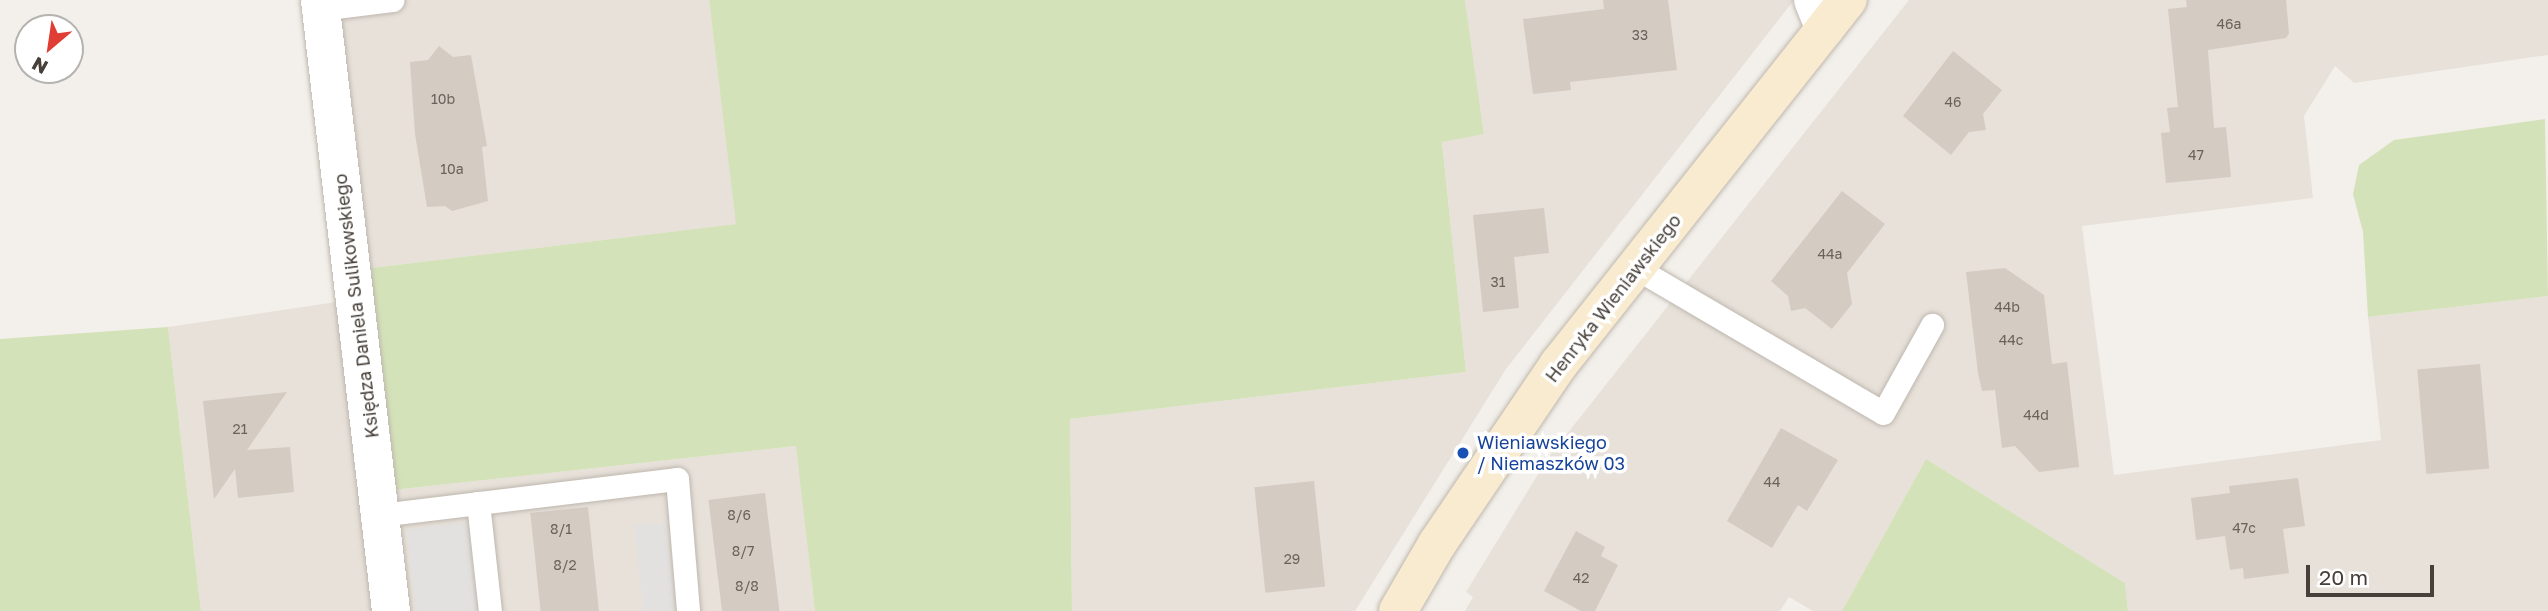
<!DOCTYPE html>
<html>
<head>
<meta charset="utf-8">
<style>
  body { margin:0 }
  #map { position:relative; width:2548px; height:611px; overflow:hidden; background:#f3f0eb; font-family:"Golos Text",sans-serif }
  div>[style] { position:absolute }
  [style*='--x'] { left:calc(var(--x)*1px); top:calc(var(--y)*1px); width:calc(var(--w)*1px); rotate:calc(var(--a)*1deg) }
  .residential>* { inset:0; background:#e7e1da }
  .green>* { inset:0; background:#d4e2b9 }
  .parking>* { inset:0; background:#e3e1df; transform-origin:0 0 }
  .building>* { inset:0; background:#d4cbc2; transform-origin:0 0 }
  .roads { filter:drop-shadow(0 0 2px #beb7ae) drop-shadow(0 0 2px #beb7ae) }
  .lane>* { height:23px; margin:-11.5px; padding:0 11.5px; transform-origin:11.5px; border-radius:11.5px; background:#fff }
  .street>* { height:38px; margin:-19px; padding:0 19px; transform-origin:19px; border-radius:19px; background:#fff }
  .secondary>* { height:38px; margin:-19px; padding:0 19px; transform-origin:19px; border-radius:19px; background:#f8ebd0 }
  .dots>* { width:19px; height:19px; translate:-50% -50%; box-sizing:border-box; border:4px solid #fff; border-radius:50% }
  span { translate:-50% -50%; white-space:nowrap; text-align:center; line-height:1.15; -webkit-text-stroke:7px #fff; paint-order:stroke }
  .number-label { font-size:14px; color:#6a635c }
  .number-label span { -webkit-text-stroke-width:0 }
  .street-label { font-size:18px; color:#47403a }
  .transit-label { font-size:18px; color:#164399 }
  .left { translate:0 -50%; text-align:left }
  .north { position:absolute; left:14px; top:14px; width:70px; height:70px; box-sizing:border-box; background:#fff; border:2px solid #b5b3b0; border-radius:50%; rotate:209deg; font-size:19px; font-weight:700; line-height:28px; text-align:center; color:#47403a }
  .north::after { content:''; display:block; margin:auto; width:24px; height:32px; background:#e03e35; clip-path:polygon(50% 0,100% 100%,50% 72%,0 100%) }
  .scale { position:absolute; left:2306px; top:565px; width:128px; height:32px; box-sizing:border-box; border:4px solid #47403a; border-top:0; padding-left:9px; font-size:21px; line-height:24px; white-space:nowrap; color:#47403a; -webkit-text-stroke:5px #fff; paint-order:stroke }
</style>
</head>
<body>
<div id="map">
  <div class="residential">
    <i style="clip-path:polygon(328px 0,709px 0,737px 224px,363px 269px)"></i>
    <i style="clip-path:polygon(1465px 0,1794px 0,1506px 369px,1355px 611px,1072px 611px,1070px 419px,1466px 372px,1442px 141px,1484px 134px)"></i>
    <i style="clip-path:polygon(1909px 0,2548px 0,2548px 55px,2354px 83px,2335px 66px,2304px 116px,2313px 198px,2082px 226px,2114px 475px,2381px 440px,2368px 317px,2548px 296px,2548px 611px,2128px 611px,2125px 583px,1926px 459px,1842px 611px,1813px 611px,1789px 597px,1780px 611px,1465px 611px,1473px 597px,1466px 592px,1548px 458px)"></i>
    <i style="clip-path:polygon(343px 301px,365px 493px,797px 446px,815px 611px,201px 611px,168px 327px)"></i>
  </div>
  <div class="green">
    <i style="clip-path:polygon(709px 0,1465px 0,1484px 134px,1442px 142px,1466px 372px,1070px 419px,1072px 611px,815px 611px,796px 446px,393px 490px,363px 269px,736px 224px)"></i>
    <i style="clip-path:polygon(2545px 119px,2548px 296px,2368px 317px,2363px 232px,2353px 194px,2359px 165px,2394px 140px)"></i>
    <i style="clip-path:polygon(168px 327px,201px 611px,0 611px,0 339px)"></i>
    <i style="clip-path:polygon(1926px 459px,2125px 583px,2128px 611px,1842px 611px)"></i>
  </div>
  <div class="parking">
    <i style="clip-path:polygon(466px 522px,471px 528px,479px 611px,416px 611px,407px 530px)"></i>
    <i style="left:666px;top:522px;width:90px;height:32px;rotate:84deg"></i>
  </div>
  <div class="building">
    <i style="clip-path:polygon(1603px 0,1668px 0,1677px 70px,1570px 82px,1571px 90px,1533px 94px,1523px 19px,1604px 9px)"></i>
    <i style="clip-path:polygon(2186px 0,2286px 0,2289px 33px,2286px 38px,2208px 50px,2214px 128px,2226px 127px,2231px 177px,2166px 183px,2161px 133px,2170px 132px,2167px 108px,2178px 107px,2168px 9px,2187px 7px)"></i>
    <i style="clip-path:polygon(439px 46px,453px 57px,471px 55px,487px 146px,482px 147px,488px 201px,452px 211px,445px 206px,427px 207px,415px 134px,410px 62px,428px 60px)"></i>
    <i style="clip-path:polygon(1953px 51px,2002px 90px,1983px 114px,1986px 130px,1969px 132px,1951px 155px,1903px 116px)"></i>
    <i style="clip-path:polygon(1842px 191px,1885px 224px,1847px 273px,1852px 304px,1832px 329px,1805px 308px,1791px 311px,1788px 296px,1771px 281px)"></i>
    <i style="clip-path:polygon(1544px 208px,1549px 253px,1514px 257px,1519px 308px,1483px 312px,1473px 215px)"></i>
    <i style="clip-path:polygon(2005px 268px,2044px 295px,2052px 364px,2067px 362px,2079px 467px,2039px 472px,2015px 446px,2002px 448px,1995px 390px,1982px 391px,1978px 373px,1966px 272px)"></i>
    <i style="left:2480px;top:364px;width:105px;height:63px;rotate:85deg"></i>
    <i style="clip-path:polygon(287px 392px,247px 450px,290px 447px,294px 492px,238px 498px,235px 469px,214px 499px,203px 401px)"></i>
    <i style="clip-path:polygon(1781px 428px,1838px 460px,1807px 511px,1798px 505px,1772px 548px,1727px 521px)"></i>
    <i style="clip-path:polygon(2298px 478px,2305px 526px,2283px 529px,2289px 573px,2244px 579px,2243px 568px,2230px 570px,2225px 536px,2196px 540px,2191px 498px,2230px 493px,2229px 486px)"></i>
    <i style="left:1314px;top:481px;width:106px;height:60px;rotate:84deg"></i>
    <i style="left:765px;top:493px;width:119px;height:57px;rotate:83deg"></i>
    <i style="left:588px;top:507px;width:105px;height:58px;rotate:84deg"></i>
    <i style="clip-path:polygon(1576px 531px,1605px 547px,1601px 556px,1618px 565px,1595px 611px,1581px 611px,1544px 591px)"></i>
  </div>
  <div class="roads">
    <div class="lane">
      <i style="--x:321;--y:9;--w:72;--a:-7.2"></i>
      <i style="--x:1636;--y:268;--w:286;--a:30.4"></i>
      <i style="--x:1883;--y:413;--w:101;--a:-60.9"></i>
      <i style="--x:478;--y:503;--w:109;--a:83.7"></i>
      <i style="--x:380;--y:515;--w:299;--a:-6.9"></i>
      <i style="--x:677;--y:479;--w:132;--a:85.2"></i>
    </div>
    <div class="street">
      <i style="--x:320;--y:0;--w:615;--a:83.37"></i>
      <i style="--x:1813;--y:0;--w:31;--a:68"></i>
    </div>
    <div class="secondary">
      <i style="--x:1398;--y:611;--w:78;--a:-59.8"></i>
      <i style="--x:1437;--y:544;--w:217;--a:-55.9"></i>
      <i style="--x:1559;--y:364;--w:465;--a:-51.6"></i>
    </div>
  </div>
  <div class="dots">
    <i style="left:1463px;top:453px;background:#1a4fb4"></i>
  </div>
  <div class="number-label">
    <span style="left:2229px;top:24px">46a</span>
    <span style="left:1640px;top:35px">33</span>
    <span style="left:443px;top:99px">10b</span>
    <span style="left:1953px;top:102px">46</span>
    <span style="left:2196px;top:155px">47</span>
    <span style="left:452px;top:169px">10a</span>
    <span style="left:1830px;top:254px">44a</span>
    <span style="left:1498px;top:282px">31</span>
    <span style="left:2007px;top:307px">44b</span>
    <span style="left:2011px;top:340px">44c</span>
    <span style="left:2036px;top:415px">44d</span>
    <span style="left:240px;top:429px">21</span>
    <span style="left:1772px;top:482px">44</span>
    <span style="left:739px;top:515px">8/6</span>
    <span style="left:2244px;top:528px">47c</span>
    <span style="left:561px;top:529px">8/1</span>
    <span style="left:743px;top:551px">8/7</span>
    <span style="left:1292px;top:559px">29</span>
    <span style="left:565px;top:565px">8/2</span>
    <span style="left:1581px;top:578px">42</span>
    <span style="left:747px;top:586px">8/8</span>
  </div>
  <div class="street-label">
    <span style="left:1613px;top:298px;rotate:-52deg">Henryka Wieniawskiego</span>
    <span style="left:356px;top:306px;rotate:-97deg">Księdza Daniela Sulikowskiego</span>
  </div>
  <div class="transit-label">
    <span class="left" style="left:1477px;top:453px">Wieniawskiego<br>/ Niemaszków 03</span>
  </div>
  <div class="north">N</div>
  <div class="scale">20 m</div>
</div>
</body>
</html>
